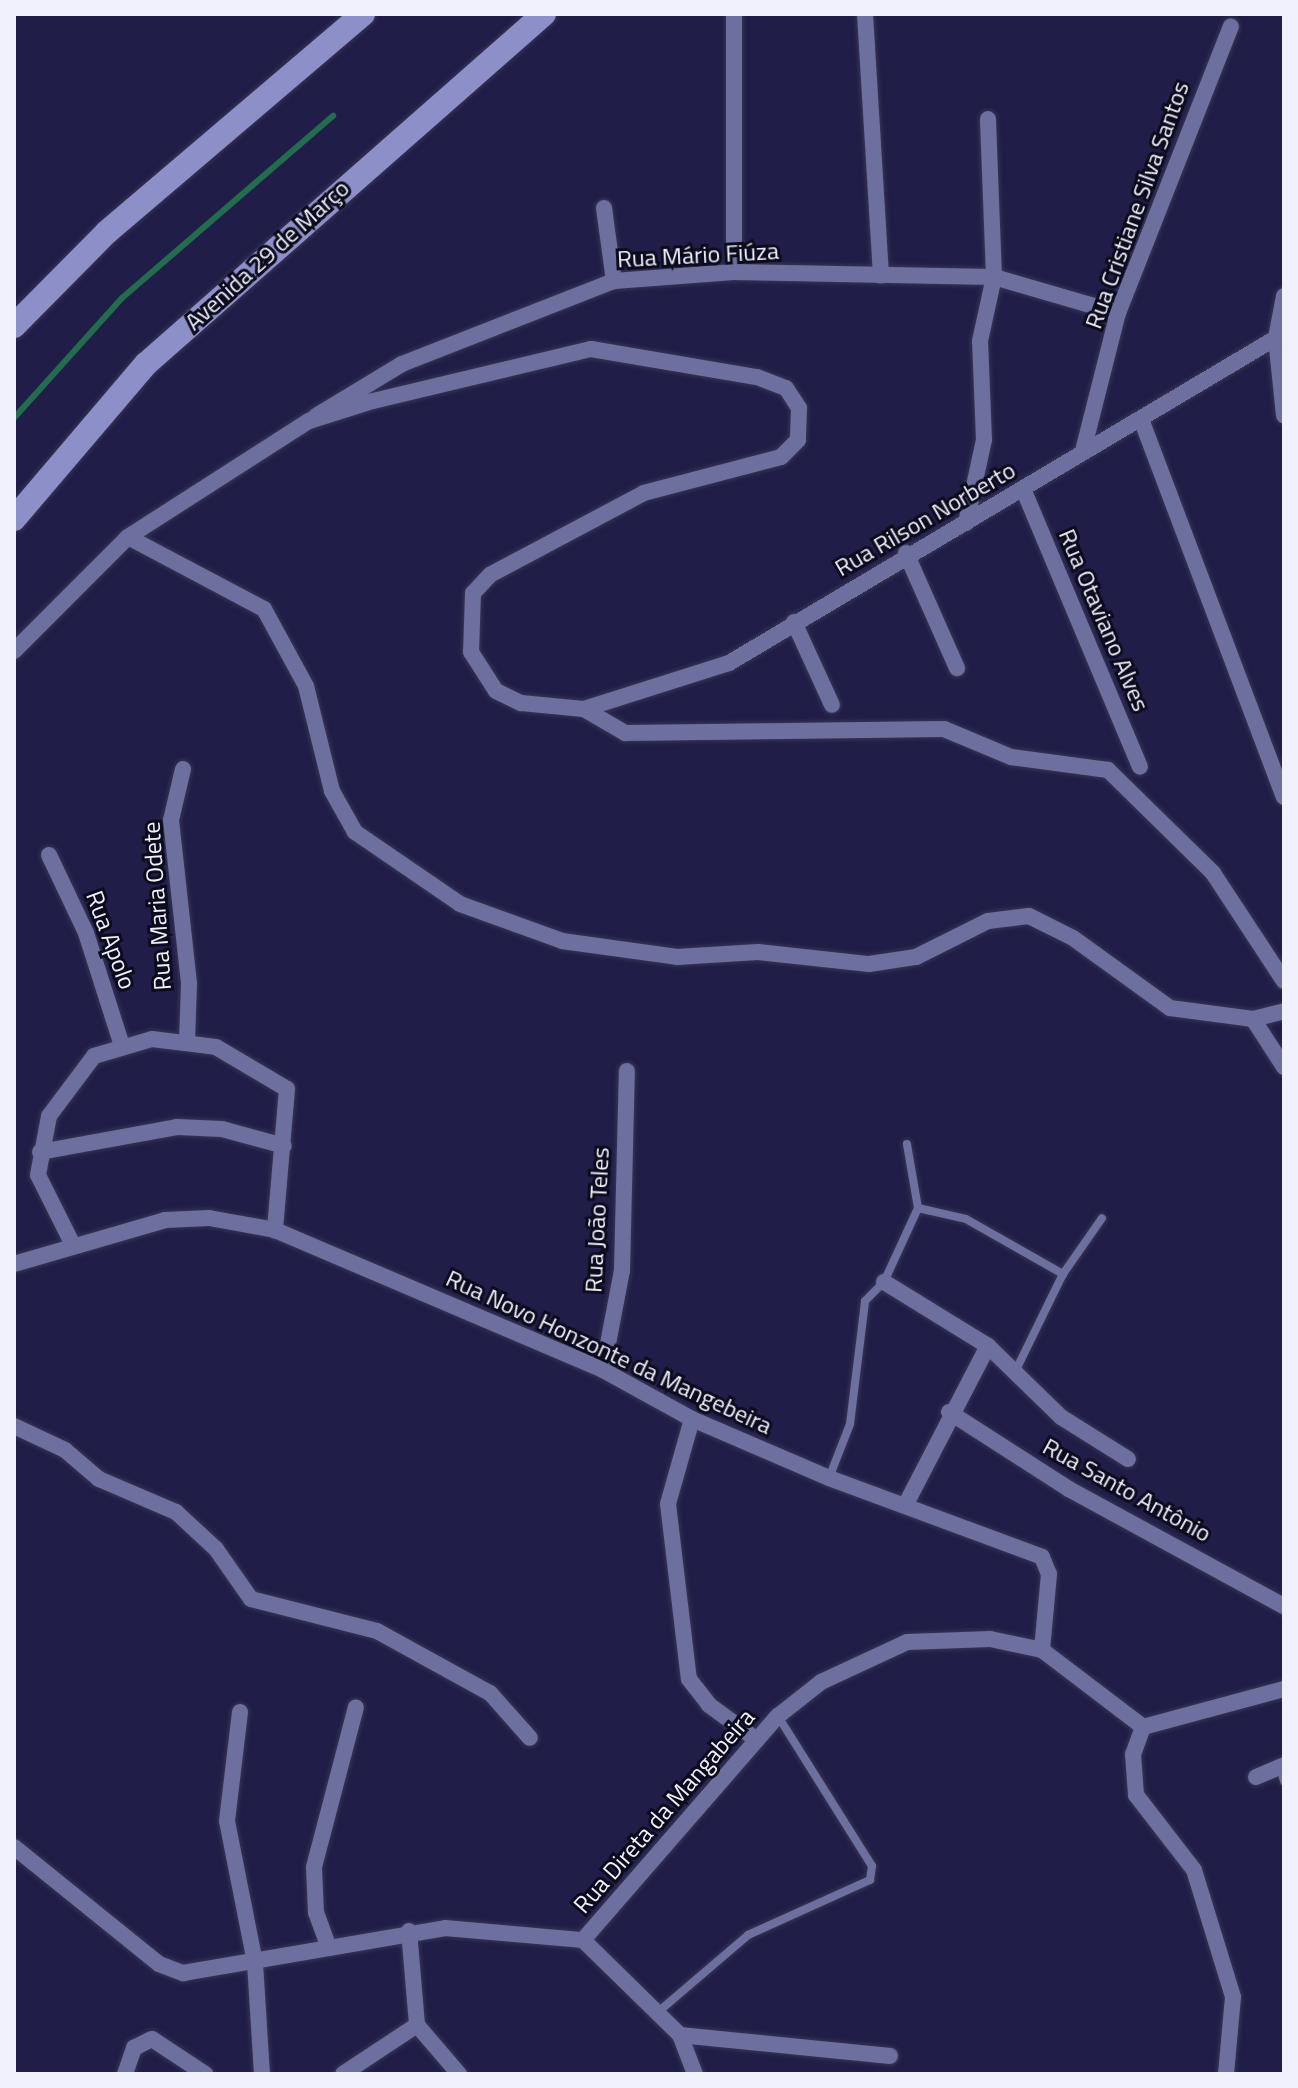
<!DOCTYPE html>
<html>
<head>
<meta charset="utf-8">
<style>
  body { margin:0 }
  #map { position:relative; width:1298px; height:2088px; overflow:hidden; background:#201e48; font-family:"Titillium Web",sans-serif }
  div>[style] { position:absolute }
  [style*='--x'] { left:calc(var(--x)*1px); top:calc(var(--y)*1px); width:calc(var(--w)*1px); rotate:calc(var(--a)*1deg) }
  .stream>* { height:6px; margin:-3px; padding:0 3px; transform-origin:3px; border-radius:3px; background:#236c4d }
  .roads { filter:drop-shadow(0 0 2px #393456) drop-shadow(0 0 2px #393456) }
  .lane>* { height:8px; margin:-4px; padding:0 4px; transform-origin:4px; border-radius:4px; background:#6d6f9f }
  .street>* { height:16px; margin:-8px; padding:0 8px; transform-origin:8px; border-radius:8px; background:#6d6f9f }
  .primary>* { height:24px; margin:-12px; padding:0 12px; transform-origin:12px; border-radius:12px; background:#8d8fc9 }
  span { translate:-50% -50%; white-space:nowrap; text-align:center; line-height:1.15; -webkit-text-stroke:6px #0c0b1e; paint-order:stroke }
  .street-label { font-size:24px; color:#f0f1fc }
  .frame { position:absolute; inset:0; border:16px solid #f0f1fc; pointer-events:none }
</style>
</head>
<body>
<div id="map">
  <div class="stream">
    <i style="--x:14;--y:418;--w:161;--a:-48"></i>
    <i style="--x:122;--y:298;--w:279;--a:-40.8"></i>
  </div>
  <div class="roads">
    <div class="lane">
      <i style="--x:918;--y:1208;--w:49;--a:12.9"></i>
      <i style="--x:966;--y:1219;--w:112;--a:29.6"></i>
      <i style="--x:1015;--y:1372;--w:109;--a:-63.9"></i>
      <i style="--x:1063;--y:1274;--w:68;--a:-55.1"></i>
      <i style="--x:829;--y:1478;--w:58;--a:-68.7"></i>
      <i style="--x:850;--y:1424;--w:124;--a:-83"></i>
      <i style="--x:865;--y:1301;--w:27;--a:-45"></i>
      <i style="--x:884;--y:1282;--w:81;--a:-65.3"></i>
      <i style="--x:918;--y:1208;--w:65;--a:-99.8"></i>
      <i style="--x:1280;--y:1767;--w:15;--a:74"></i>
      <i style="--x:658;--y:2012;--w:118;--a:-40.5"></i>
      <i style="--x:748;--y:1935;--w:134;--a:-24.3"></i>
      <i style="--x:870;--y:1880;--w:14;--a:-82"></i>
      <i style="--x:872;--y:1866;--w:177;--a:-122.1"></i>
    </div>
    <div class="street">
      <i style="--x:734;--y:14;--w:258;--a:90"></i>
      <i style="--x:865;--y:14;--w:262;--a:86.5"></i>
      <i style="--x:604;--y:208;--w:74;--a:82.2"></i>
      <i style="--x:1284;--y:296;--w:43;--a:100.8"></i>
      <i style="--x:1276;--y:338;--w:78;--a:84.1"></i>
      <i style="--x:316;--y:416;--w:100;--a:-31.2"></i>
      <i style="--x:402;--y:364;--w:228;--a:-21.4"></i>
      <i style="--x:614;--y:281;--w:120;--a:-4.3"></i>
      <i style="--x:734;--y:272;--w:260;--a:1.1"></i>
      <i style="--x:994;--y:277;--w:129;--a:16.2"></i>
      <i style="--x:1141;--y:419;--w:404;--a:69.3"></i>
      <i style="--x:1083;--y:451;--w:142;--a:-75.8"></i>
      <i style="--x:1118;--y:313;--w:308;--a:-68.5"></i>
      <i style="--x:1024;--y:491;--w:299;--a:67.2"></i>
      <i style="--x:966;--y:523;--w:85;--a:-77.8"></i>
      <i style="--x:984;--y:440;--w:99;--a:-92.3"></i>
      <i style="--x:980;--y:341;--w:66;--a:-77.7"></i>
      <i style="--x:994;--y:277;--w:158;--a:-92.2"></i>
      <i style="--x:128;--y:537;--w:215;--a:-32.7"></i>
      <i style="--x:309;--y:421;--w:67;--a:-17.4"></i>
      <i style="--x:373;--y:401;--w:224;--a:-13.4"></i>
      <i style="--x:591;--y:349;--w:168;--a:9.6"></i>
      <i style="--x:757;--y:377;--w:31;--a:21"></i>
      <i style="--x:786;--y:388;--w:24;--a:57"></i>
      <i style="--x:799;--y:408;--w:32;--a:92"></i>
      <i style="--x:798;--y:440;--w:24;--a:135"></i>
      <i style="--x:781;--y:457;--w:142;--a:165.3"></i>
      <i style="--x:644;--y:493;--w:174;--a:152"></i>
      <i style="--x:490;--y:575;--w:25;--a:133"></i>
      <i style="--x:473;--y:593;--w:59;--a:91.9"></i>
      <i style="--x:471;--y:652;--w:46;--a:57.3"></i>
      <i style="--x:496;--y:691;--w:28;--a:26"></i>
      <i style="--x:521;--y:703;--w:63;--a:5.4"></i>
      <i style="--x:584;--y:709;--w:48;--a:30.3"></i>
      <i style="--x:625;--y:733;--w:319;--a:-0.7"></i>
      <i style="--x:944;--y:729;--w:73;--a:22.7"></i>
      <i style="--x:1011;--y:757;--w:98;--a:7.6"></i>
      <i style="--x:1108;--y:770;--w:147;--a:44.4"></i>
      <i style="--x:1213;--y:873;--w:129;--a:56.7"></i>
      <i style="--x:906;--y:553;--w:126;--a:66.1"></i>
      <i style="--x:794;--y:622;--w:91;--a:65.4"></i>
      <i style="--x:14;--y:651;--w:161;--a:-45"></i>
      <i style="--x:128;--y:537;--w:154;--a:27.9"></i>
      <i style="--x:264;--y:609;--w:88;--a:61.4"></i>
      <i style="--x:306;--y:686;--w:108;--a:76.1"></i>
      <i style="--x:332;--y:791;--w:47;--a:60.7"></i>
      <i style="--x:355;--y:832;--w:127;--a:34.4"></i>
      <i style="--x:460;--y:904;--w:109;--a:19.9"></i>
      <i style="--x:562;--y:941;--w:116;--a:7.9"></i>
      <i style="--x:677;--y:957;--w:81;--a:-3.5"></i>
      <i style="--x:758;--y:952;--w:112;--a:6.2"></i>
      <i style="--x:869;--y:964;--w:48;--a:-8.5"></i>
      <i style="--x:916;--y:957;--w:80;--a:-26.6"></i>
      <i style="--x:988;--y:921;--w:41;--a:-7"></i>
      <i style="--x:1029;--y:916;--w:49;--a:26.6"></i>
      <i style="--x:1073;--y:938;--w:120;--a:35.8"></i>
      <i style="--x:1170;--y:1008;--w:84;--a:7.5"></i>
      <i style="--x:1253;--y:1019;--w:32;--a:-14"></i>
      <i style="--x:584;--y:709;--w:152;--a:-17.6"></i>
      <i style="--x:729;--y:663;--w:636;--a:-30.72"></i>
      <i style="--x:183;--y:769;--w:52;--a:103.2"></i>
      <i style="--x:171;--y:820;--w:165;--a:83.7"></i>
      <i style="--x:189;--y:984;--w:56;--a:92"></i>
      <i style="--x:49;--y:855;--w:86;--a:64.6"></i>
      <i style="--x:86;--y:933;--w:115;--a:72.3"></i>
      <i style="--x:1253;--y:1019;--w:57;--a:57.1"></i>
      <i style="--x:40;--y:1152;--w:139;--a:-10.3"></i>
      <i style="--x:177;--y:1127;--w:45;--a:2.5"></i>
      <i style="--x:222;--y:1129;--w:64;--a:15.3"></i>
      <i style="--x:73;--y:1245;--w:78;--a:-116.6"></i>
      <i style="--x:38;--y:1175;--w:60;--a:-79.4"></i>
      <i style="--x:49;--y:1116;--w:75;--a:-53.1"></i>
      <i style="--x:94;--y:1056;--w:60;--a:-16.3"></i>
      <i style="--x:152;--y:1039;--w:64;--a:7.1"></i>
      <i style="--x:216;--y:1047;--w:82;--a:30.6"></i>
      <i style="--x:287;--y:1089;--w:142;--a:94.9"></i>
      <i style="--x:14;--y:1264;--w:157;--a:-16.2"></i>
      <i style="--x:165;--y:1220;--w:44;--a:-2.6"></i>
      <i style="--x:209;--y:1218;--w:67;--a:10.3"></i>
      <i style="--x:275;--y:1230;--w:357;--a:23.1"></i>
      <i style="--x:603;--y:1370;--w:102;--a:28.8"></i>
      <i style="--x:692;--y:1419;--w:149;--a:23.3"></i>
      <i style="--x:829;--y:1478;--w:227;--a:20.3"></i>
      <i style="--x:1042;--y:1557;--w:18;--a:68"></i>
      <i style="--x:1049;--y:1574;--w:76;--a:95.3"></i>
      <i style="--x:884;--y:1282;--w:122;--a:31.6"></i>
      <i style="--x:988;--y:1346;--w:102;--a:44.2"></i>
      <i style="--x:1061;--y:1417;--w:79;--a:32.1"></i>
      <i style="--x:603;--y:1370;--w:102;--a:-79.2"></i>
      <i style="--x:622;--y:1270;--w:199;--a:-88.6"></i>
      <i style="--x:949;--y:1412;--w:143;--a:32.7"></i>
      <i style="--x:1069;--y:1489;--w:245;--a:28.6"></i>
      <i style="--x:692;--y:1419;--w:88;--a:105.8"></i>
      <i style="--x:668;--y:1504;--w:176;--a:83.2"></i>
      <i style="--x:689;--y:1679;--w:33;--a:52"></i>
      <i style="--x:709;--y:1705;--w:59;--a:36.1"></i>
      <i style="--x:14;--y:1426;--w:56;--a:25.2"></i>
      <i style="--x:65;--y:1450;--w:45;--a:40.5"></i>
      <i style="--x:99;--y:1479;--w:84;--a:23.2"></i>
      <i style="--x:176;--y:1512;--w:54;--a:42.8"></i>
      <i style="--x:216;--y:1549;--w:61;--a:55"></i>
      <i style="--x:251;--y:1599;--w:130;--a:14.3"></i>
      <i style="--x:377;--y:1631;--w:129;--a:28.8"></i>
      <i style="--x:490;--y:1693;--w:60;--a:48.4"></i>
      <i style="--x:907;--y:1502;--w:176;--a:-62.6"></i>
      <i style="--x:240;--y:1712;--w:110;--a:96.8"></i>
      <i style="--x:227;--y:1821;--w:145;--a:78.8"></i>
      <i style="--x:255;--y:1963;--w:111;--a:86.4"></i>
      <i style="--x:1143;--y:1727;--w:146;--a:-15.1"></i>
      <i style="--x:1256;--y:1777;--w:30;--a:-23"></i>
      <i style="--x:14;--y:1847;--w:186;--a:38.9"></i>
      <i style="--x:159;--y:1964;--w:26;--a:21"></i>
      <i style="--x:183;--y:1973;--w:266;--a:-9.7"></i>
      <i style="--x:445;--y:1928;--w:139;--a:5"></i>
      <i style="--x:583;--y:1940;--w:297;--a:-49"></i>
      <i style="--x:778;--y:1716;--w:55;--a:-38.3"></i>
      <i style="--x:821;--y:1682;--w:95;--a:-24.9"></i>
      <i style="--x:907;--y:1642;--w:83;--a:-2.1"></i>
      <i style="--x:990;--y:1639;--w:53;--a:11.9"></i>
      <i style="--x:1042;--y:1650;--w:127;--a:37.3"></i>
      <i style="--x:1143;--y:1727;--w:29;--a:110"></i>
      <i style="--x:1133;--y:1754;--w:41;--a:85.8"></i>
      <i style="--x:1136;--y:1795;--w:95;--a:52.3"></i>
      <i style="--x:1194;--y:1870;--w:133;--a:72.9"></i>
      <i style="--x:1233;--y:1997;--w:77;--a:95.2"></i>
      <i style="--x:409;--y:1931;--w:94;--a:85.1"></i>
      <i style="--x:417;--y:2025;--w:65;--a:49.4"></i>
      <i style="--x:583;--y:1940;--w:136;--a:44.4"></i>
      <i style="--x:680;--y:2035;--w:42;--a:69"></i>
      <i style="--x:329;--y:1948;--w:37;--a:-110"></i>
      <i style="--x:316;--y:1913;--w:46;--a:-92.5"></i>
      <i style="--x:314;--y:1867;--w:165;--a:-75.3"></i>
      <i style="--x:680;--y:2035;--w:211;--a:5.7"></i>
      <i style="--x:125;--y:2074;--w:28;--a:-71"></i>
      <i style="--x:134;--y:2048;--w:20;--a:-27"></i>
      <i style="--x:152;--y:2039;--w:64;--a:33.4"></i>
      <i style="--x:343;--y:2074;--w:89;--a:-33.5"></i>
    </div>
    <div class="primary">
      <i style="--x:14;--y:326;--w:132;--a:-45.3"></i>
      <i style="--x:107;--y:232;--w:336;--a:-40.4"></i>
      <i style="--x:14;--y:519;--w:204;--a:-49.6"></i>
      <i style="--x:146;--y:364;--w:530;--a:-41.33"></i>
    </div>
  </div>
  <div class="street-label">
    <span style="left:1137px;top:205px;rotate:-70deg">Rua Cristiane Silva Santos</span>
    <span style="left:267px;top:255px;rotate:-42deg">Avenida 29 de Março</span>
    <span style="left:698px;top:255px;rotate:-3deg">Rua Mário Fiúza</span>
    <span style="left:925px;top:519px;rotate:-30deg">Rua Rilson Norberto</span>
    <span style="left:1104px;top:620px;rotate:67deg">Rua Otaviano Alves</span>
    <span style="left:157px;top:906px;rotate:-94deg">Rua Maria Odete</span>
    <span style="left:111px;top:940px;rotate:70deg">Rua Apolo</span>
    <span style="left:597px;top:1220px;rotate:-87deg">Rua João Teles</span>
    <span style="left:609px;top:1352px;rotate:25deg">Rua Novo Honzonte da Mangebeira</span>
    <span style="left:1127px;top:1490px;rotate:29deg">Rua Santo Antônio</span>
    <span style="left:664px;top:1811px;rotate:-49deg">Rua Direta da Mangabeira</span>
  </div>
  <div class="frame"></div>
</div>
</body>
</html>
